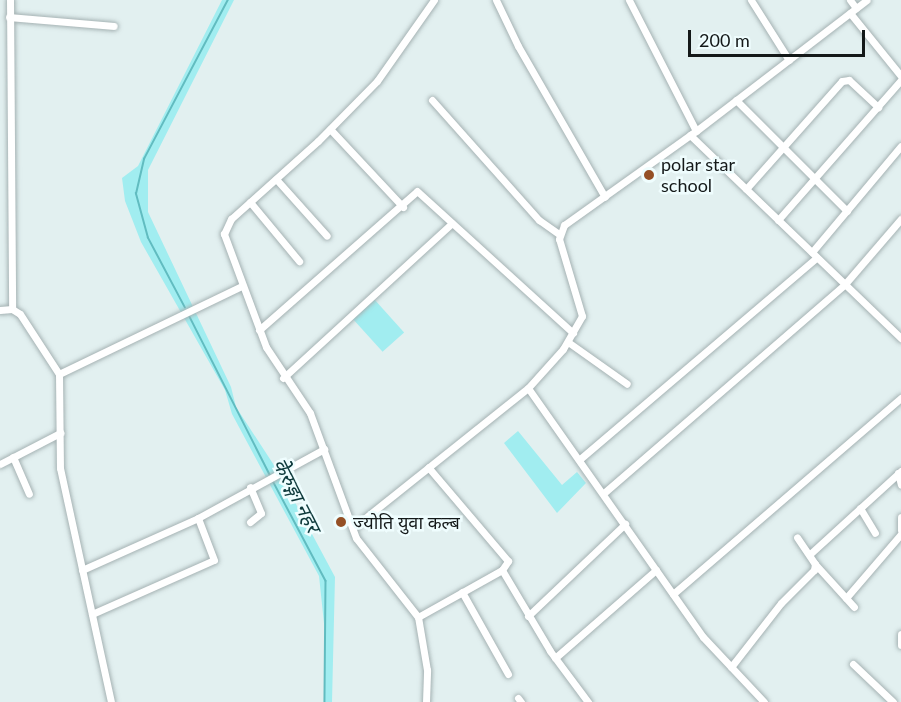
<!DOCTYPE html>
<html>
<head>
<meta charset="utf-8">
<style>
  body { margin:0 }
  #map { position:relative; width:901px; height:702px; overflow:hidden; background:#e2f0f0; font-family:Lato,"Noto Sans Devanagari",sans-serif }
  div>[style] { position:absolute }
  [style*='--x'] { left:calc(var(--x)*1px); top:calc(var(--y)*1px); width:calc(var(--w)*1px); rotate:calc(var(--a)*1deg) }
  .green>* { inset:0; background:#a1edf0; transform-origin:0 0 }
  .stream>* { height:1.5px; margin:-0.75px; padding:0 0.75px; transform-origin:0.75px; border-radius:0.75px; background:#61bcc0 }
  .roads { filter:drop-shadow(0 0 2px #a5b2b3) drop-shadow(0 0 2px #a5b2b3) }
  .street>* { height:7px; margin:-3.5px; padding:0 3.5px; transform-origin:3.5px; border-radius:3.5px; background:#fff }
  .dots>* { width:16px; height:16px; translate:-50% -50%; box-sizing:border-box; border:3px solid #effdfe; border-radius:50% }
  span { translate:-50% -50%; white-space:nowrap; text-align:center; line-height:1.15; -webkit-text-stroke:5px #effdfe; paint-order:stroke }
  .poi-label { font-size:18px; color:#141919 }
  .left { translate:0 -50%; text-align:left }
  .water-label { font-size:20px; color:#0f3b3d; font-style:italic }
  .scale { position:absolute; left:688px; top:30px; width:177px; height:27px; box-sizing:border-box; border:3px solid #141919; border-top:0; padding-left:8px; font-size:18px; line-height:21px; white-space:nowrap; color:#141919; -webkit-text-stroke:4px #effdfe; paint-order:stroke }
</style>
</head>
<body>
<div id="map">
  <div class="green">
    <i style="clip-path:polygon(222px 0,234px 0,148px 170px,148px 212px,231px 387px,236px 407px,281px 476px,335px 577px,332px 702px,324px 702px,325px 633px,319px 576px,232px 414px,225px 390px,141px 242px,125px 201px,122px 178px,138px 166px)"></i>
    <i style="left:374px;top:299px;width:45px;height:29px;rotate:48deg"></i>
    <i style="clip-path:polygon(518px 431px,562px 485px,577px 472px,586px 483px,557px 513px,504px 443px)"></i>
  </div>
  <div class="stream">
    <i style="--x:185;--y:308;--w:79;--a:-117.9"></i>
    <i style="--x:148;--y:238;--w:46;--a:-105.3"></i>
    <i style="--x:136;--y:194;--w:36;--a:-77"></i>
    <i style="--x:144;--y:159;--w:180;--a:-62.2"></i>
    <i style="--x:189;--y:315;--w:179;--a:63.1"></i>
    <i style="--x:272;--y:479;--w:115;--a:62.1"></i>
    <i style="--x:326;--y:581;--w:121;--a:90.5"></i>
  </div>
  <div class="roads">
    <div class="street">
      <i style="--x:10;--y:0;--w:309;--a:89.6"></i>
      <i style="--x:496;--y:0;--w:51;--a:64.4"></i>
      <i style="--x:518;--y:46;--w:174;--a:60.1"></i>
      <i style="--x:629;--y:0;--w:147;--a:62.9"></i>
      <i style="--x:751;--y:0;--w:71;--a:57.7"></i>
      <i style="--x:850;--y:0;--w:10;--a:53"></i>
      <i style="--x:850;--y:13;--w:81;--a:51"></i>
      <i style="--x:9;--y:17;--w:105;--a:4.9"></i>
      <i style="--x:432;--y:100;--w:161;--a:48.3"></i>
      <i style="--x:539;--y:220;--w:24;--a:35"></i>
      <i style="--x:736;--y:100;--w:157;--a:45"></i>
      <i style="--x:330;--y:129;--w:107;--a:46.9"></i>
      <i style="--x:690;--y:135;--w:293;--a:43.9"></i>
      <i style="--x:276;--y:179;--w:76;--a:48.2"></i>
      <i style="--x:746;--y:189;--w:144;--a:-48.4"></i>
      <i style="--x:842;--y:81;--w:7;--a:-8"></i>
      <i style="--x:849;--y:80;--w:40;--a:43"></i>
      <i style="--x:250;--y:202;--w:77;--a:50.3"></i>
      <i style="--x:778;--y:220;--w:186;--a:-48.7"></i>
      <i style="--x:812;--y:252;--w:138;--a:-50"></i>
      <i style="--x:0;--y:310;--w:12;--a:-5"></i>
      <i style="--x:12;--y:309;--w:9;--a:32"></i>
      <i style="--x:20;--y:314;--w:72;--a:57"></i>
      <i style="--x:59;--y:374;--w:203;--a:-25.7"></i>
      <i style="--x:259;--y:330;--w:210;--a:-41.3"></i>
      <i style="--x:417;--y:191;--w:211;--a:42.3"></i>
      <i style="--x:568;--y:342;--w:72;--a:35.4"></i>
      <i style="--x:59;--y:374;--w:94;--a:89.4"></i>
      <i style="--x:60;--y:468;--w:239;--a:77.7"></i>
      <i style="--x:283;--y:378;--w:229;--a:-42.5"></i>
      <i style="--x:528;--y:388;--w:304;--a:54.9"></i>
      <i style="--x:703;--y:637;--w:89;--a:46.8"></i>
      <i style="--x:13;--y:457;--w:40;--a:66.6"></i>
      <i style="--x:580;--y:459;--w:311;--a:-40.4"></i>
      <i style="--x:0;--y:464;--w:68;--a:-27.3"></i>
      <i style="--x:898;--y:473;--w:12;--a:76"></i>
      <i style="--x:605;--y:492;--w:318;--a:-40.9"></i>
      <i style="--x:845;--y:284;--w:86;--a:-49.3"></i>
      <i style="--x:860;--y:508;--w:29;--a:59"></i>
      <i style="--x:901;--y:517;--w:13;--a:90"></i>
      <i style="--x:250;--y:522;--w:14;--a:-39"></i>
      <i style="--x:261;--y:513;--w:28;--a:-113"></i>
      <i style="--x:355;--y:526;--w:221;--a:-38.6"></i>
      <i style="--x:528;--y:388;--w:52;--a:-48.1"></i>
      <i style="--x:563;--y:349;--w:38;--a:-60"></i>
      <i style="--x:582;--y:316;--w:80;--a:-106.6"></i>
      <i style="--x:559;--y:239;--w:15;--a:-70"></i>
      <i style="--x:564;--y:225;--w:162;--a:-35.5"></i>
      <i style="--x:696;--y:131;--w:215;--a:-37.5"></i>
      <i style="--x:810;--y:554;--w:123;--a:-42.4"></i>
      <i style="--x:815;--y:564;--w:58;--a:47.8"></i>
      <i style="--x:82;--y:570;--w:127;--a:-24.1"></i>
      <i style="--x:198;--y:518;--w:144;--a:-28.7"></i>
      <i style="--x:502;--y:570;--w:94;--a:59.3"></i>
      <i style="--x:550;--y:651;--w:64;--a:53.3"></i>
      <i style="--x:462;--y:592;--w:94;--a:60.7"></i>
      <i style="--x:673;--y:594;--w:301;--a:-40.7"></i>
      <i style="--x:846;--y:598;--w:84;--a:-49.3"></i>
      <i style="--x:92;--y:614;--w:133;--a:-23.9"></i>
      <i style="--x:214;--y:560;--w:45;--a:-110.9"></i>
      <i style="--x:528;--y:616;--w:134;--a:-43.5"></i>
      <i style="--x:418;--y:617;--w:96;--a:-29.2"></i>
      <i style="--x:502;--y:570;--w:11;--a:-56"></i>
      <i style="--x:508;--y:561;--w:123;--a:-130.4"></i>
      <i style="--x:901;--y:634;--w:11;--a:90"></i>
      <i style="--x:555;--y:658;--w:134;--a:-41.1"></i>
      <i style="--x:853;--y:664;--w:55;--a:43.5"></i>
      <i style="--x:731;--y:667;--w:81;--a:-52"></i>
      <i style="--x:781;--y:603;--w:47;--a:-45"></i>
      <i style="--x:814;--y:570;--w:6;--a:-81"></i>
      <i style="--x:815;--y:564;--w:32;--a:-124"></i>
      <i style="--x:518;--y:698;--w:5;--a:53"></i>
      <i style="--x:426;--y:702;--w:32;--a:-88"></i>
      <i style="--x:427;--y:670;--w:54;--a:-99.6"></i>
      <i style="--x:418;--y:617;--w:100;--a:-128.1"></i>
      <i style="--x:356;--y:538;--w:133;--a:-110.2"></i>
      <i style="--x:310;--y:413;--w:79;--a:-123.7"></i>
      <i style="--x:266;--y:347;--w:121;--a:-110.4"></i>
      <i style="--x:224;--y:234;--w:17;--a:-65"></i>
      <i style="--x:231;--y:219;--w:117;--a:-41.9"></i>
      <i style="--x:318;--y:141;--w:84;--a:-45.5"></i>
      <i style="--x:377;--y:81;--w:99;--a:-54.9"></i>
    </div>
  </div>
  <div class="dots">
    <i style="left:649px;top:175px;background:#955026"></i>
    <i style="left:341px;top:522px;background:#955026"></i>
  </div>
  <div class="poi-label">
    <span class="left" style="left:661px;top:175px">polar star<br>school</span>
    <span class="left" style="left:353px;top:522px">ज्योति युवा कल्ब</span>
  </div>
  <div class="water-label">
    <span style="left:297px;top:495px;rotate:63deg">केेरुङ्गा नहर</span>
  </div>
  <div class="scale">200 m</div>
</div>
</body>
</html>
